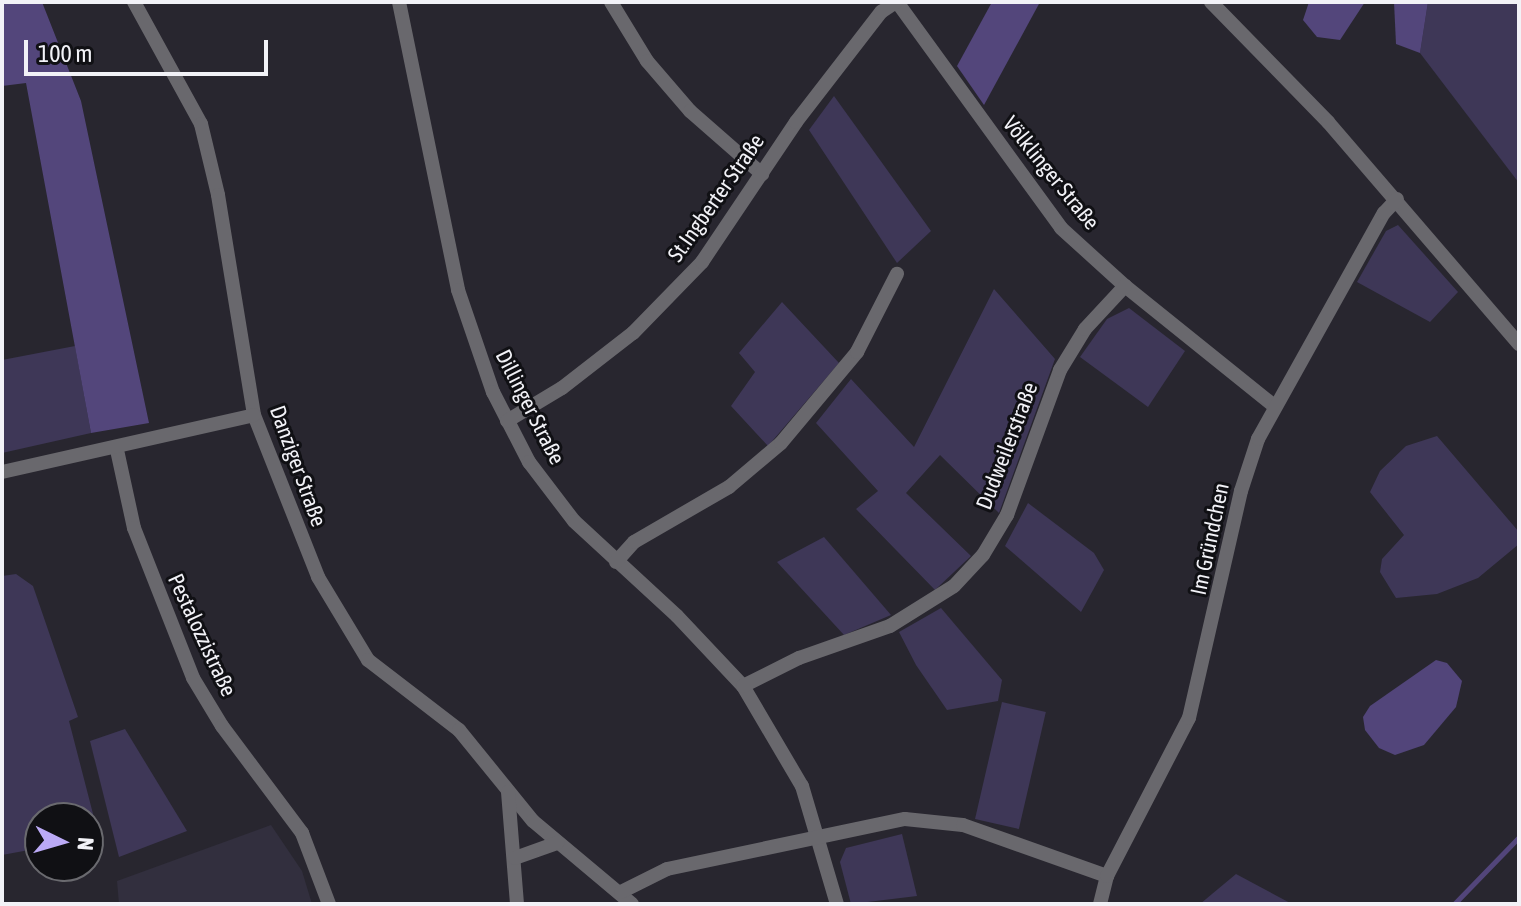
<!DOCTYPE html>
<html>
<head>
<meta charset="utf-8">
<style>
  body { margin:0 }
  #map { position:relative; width:1521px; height:906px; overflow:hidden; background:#28262f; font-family:"Asap Condensed",sans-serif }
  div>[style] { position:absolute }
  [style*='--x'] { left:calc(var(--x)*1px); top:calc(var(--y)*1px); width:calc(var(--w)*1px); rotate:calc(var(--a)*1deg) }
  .built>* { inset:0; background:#322f3e }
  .green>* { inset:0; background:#3e3757; transform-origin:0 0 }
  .forest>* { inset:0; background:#53467b }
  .water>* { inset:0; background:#52457a }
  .stream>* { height:5px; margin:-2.5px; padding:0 2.5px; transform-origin:2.5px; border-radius:2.5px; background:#52457a }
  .minor>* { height:14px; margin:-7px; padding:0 7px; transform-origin:7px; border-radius:7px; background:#69686d }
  span { translate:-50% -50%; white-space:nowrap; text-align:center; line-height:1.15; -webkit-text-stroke:6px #101014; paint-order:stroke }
  .street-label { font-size:22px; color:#f2f2f7 }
  .frame { position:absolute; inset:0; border:4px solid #f2f2f7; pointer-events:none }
  .north { position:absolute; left:24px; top:802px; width:80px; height:80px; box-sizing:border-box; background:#101014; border:2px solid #6a6a6f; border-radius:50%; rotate:95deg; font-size:22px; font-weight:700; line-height:32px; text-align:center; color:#f2f2f7 }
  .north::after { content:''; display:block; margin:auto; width:28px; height:36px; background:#bbaaf6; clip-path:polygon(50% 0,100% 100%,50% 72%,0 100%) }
  .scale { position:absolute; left:24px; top:40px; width:244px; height:36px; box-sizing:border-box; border:4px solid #f2f2f7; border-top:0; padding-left:10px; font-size:24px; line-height:28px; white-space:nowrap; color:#f2f2f7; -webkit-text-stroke:6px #101014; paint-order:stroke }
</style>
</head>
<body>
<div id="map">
  <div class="built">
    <i style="clip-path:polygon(271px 825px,302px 871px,312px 904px,119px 904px,117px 881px)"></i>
  </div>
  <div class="green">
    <i style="clip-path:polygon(1428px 2px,1519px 2px,1519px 183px,1420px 53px)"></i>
    <i style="clip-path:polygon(834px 96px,931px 231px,897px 263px,809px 130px)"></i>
    <i style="clip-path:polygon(1398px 225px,1458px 292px,1430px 322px,1357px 282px,1386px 231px)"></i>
    <i style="clip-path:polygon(994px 289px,1055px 359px,999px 513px,940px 455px,906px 493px,971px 556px,935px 590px,856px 509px,878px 491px,816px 423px,851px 379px,914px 447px)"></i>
    <i style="clip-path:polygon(782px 302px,839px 363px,768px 446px,731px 406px,755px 372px,739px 353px)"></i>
    <i style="clip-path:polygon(1129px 308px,1185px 351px,1148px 407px,1080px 357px,1107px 319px)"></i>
    <i style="clip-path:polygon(75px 346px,91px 433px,2px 453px,2px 360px)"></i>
    <i style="clip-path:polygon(1437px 436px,1519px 532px,1519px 544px,1478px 578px,1437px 594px,1396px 598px,1380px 572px,1382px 559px,1404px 535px,1370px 492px,1380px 471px,1406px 446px)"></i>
    <i style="clip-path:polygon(1028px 503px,1094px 553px,1104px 570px,1081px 612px,1005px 546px)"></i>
    <i style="clip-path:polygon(824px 537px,891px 615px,844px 635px,777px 562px)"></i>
    <i style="clip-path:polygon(16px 574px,33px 586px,78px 717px,69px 721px,99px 837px,88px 839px,88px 818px,40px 818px,40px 848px,2px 855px,2px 576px)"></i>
    <i style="clip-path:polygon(941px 608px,1002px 680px,998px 701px,947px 710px,916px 665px,899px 632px)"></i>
    <i style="left:1002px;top:702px;width:45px;height:120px;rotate:13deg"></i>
    <i style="clip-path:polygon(125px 729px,187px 831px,119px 857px,90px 741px)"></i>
    <i style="clip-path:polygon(902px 834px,917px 896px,851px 904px,840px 862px,846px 848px)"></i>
    <i style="clip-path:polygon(1236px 874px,1292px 904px,1200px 904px)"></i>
  </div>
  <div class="forest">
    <i style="clip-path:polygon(2px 2px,42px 2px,81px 101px,149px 423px,91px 433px,26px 83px,2px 86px)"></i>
    <i style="clip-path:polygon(992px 2px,1040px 2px,984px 105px,957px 66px)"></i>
    <i style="clip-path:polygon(1309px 2px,1365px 2px,1340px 40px,1317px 37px,1303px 20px)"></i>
    <i style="clip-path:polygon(1394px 2px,1428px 2px,1420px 53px,1396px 44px)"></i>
  </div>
  <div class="water">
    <i style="clip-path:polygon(1436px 660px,1447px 663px,1462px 681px,1456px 707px,1424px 745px,1395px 755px,1379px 748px,1365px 730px,1363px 717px,1370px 706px)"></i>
  </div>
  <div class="stream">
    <i style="--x:91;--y:832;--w:14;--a:86"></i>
    <i style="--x:1454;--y:904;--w:93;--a:-45.9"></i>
  </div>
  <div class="minor">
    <i style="--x:134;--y:2;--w:139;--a:61.2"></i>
    <i style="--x:201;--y:124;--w:73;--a:76.5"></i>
    <i style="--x:218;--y:195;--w:223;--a:80.7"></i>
    <i style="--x:254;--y:415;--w:174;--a:68.4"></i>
    <i style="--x:318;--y:577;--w:97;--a:58.9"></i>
    <i style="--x:368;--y:660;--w:115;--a:37.6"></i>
    <i style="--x:459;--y:730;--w:117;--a:50.9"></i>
    <i style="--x:533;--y:821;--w:129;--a:40"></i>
    <i style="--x:399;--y:2;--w:294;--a:78.4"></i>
    <i style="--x:458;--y:290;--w:108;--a:71.1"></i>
    <i style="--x:493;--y:392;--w:79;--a:62.8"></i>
    <i style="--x:529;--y:462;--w:74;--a:52.7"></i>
    <i style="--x:574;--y:521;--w:140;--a:42.7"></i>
    <i style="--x:677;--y:616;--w:96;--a:46.7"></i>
    <i style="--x:743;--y:686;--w:116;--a:59.5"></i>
    <i style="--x:802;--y:786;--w:123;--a:73.5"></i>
    <i style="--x:611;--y:2;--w:69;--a:58.6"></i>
    <i style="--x:647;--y:61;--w:66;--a:49.3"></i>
    <i style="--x:690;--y:111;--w:96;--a:41.2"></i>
    <i style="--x:897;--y:2;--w:279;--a:54"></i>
    <i style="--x:1061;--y:228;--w:86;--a:42.2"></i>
    <i style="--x:1125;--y:286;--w:191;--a:38.8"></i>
    <i style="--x:1211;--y:2;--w:168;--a:45.7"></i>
    <i style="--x:1328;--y:122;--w:293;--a:49.3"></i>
    <i style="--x:507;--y:421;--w:64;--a:-31"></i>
    <i style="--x:562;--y:388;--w:90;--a:-37.8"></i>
    <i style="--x:633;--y:333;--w:99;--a:-45.8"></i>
    <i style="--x:702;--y:262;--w:169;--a:-56.1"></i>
    <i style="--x:796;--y:122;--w:139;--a:-52.3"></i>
    <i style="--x:881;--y:12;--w:18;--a:-34"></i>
    <i style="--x:117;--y:450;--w:80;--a:77.7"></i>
    <i style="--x:134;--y:528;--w:161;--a:68.5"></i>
    <i style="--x:193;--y:678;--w:56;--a:58.9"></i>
    <i style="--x:222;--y:726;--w:134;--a:53.2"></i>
    <i style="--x:302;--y:833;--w:76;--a:69.2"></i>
    <i style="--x:2;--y:472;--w:258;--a:-12.7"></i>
    <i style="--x:616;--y:562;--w:27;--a:-48"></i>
    <i style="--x:634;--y:542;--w:110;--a:-30.1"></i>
    <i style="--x:729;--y:487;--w:68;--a:-40.2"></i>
    <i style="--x:781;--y:443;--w:119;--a:-50.1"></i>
    <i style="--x:857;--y:352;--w:88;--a:-62.9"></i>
    <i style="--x:743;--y:686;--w:63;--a:-26.6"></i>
    <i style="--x:799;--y:658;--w:96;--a:-19.4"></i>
    <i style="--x:890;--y:626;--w:75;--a:-32"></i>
    <i style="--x:954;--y:586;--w:42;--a:-46.9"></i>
    <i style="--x:983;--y:555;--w:47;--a:-59"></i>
    <i style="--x:1007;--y:515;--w:154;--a:-69.9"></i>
    <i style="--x:1060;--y:370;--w:48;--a:-58.6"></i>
    <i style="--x:1085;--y:329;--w:59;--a:-47.1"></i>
    <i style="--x:508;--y:792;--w:112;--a:85.4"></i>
    <i style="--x:515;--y:858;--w:45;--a:-19.7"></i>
    <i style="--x:621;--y:892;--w:51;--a:-26.6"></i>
    <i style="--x:667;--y:869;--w:243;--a:-11.9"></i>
    <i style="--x:905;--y:819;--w:58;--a:5.9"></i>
    <i style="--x:963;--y:825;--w:153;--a:19.5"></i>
    <i style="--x:1100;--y:904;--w:29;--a:-76"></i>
    <i style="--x:1107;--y:876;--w:178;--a:-62.6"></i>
    <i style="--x:1189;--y:718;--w:233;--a:-77.1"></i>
    <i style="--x:1241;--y:491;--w:55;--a:-71.9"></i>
    <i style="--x:1258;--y:439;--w:259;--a:-60.9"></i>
    <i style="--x:1384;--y:213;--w:19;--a:-47"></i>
  </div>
  <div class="street-label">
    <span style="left:1051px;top:173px;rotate:51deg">Völklinger Straße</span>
    <span style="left:716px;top:198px;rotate:-55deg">St.Ingberter Straße</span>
    <span style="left:530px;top:407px;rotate:63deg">Dillinger Straße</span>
    <span style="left:1007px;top:446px;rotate:-69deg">Dudweilerstraße</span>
    <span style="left:298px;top:466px;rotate:70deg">Danziger Straße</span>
    <span style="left:1210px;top:539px;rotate:-78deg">Im Gründchen</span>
    <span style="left:202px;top:635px;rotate:65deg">Pestalozzistraße</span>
  </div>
  <div class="frame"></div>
  <div class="north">N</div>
  <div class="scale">100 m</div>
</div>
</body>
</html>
